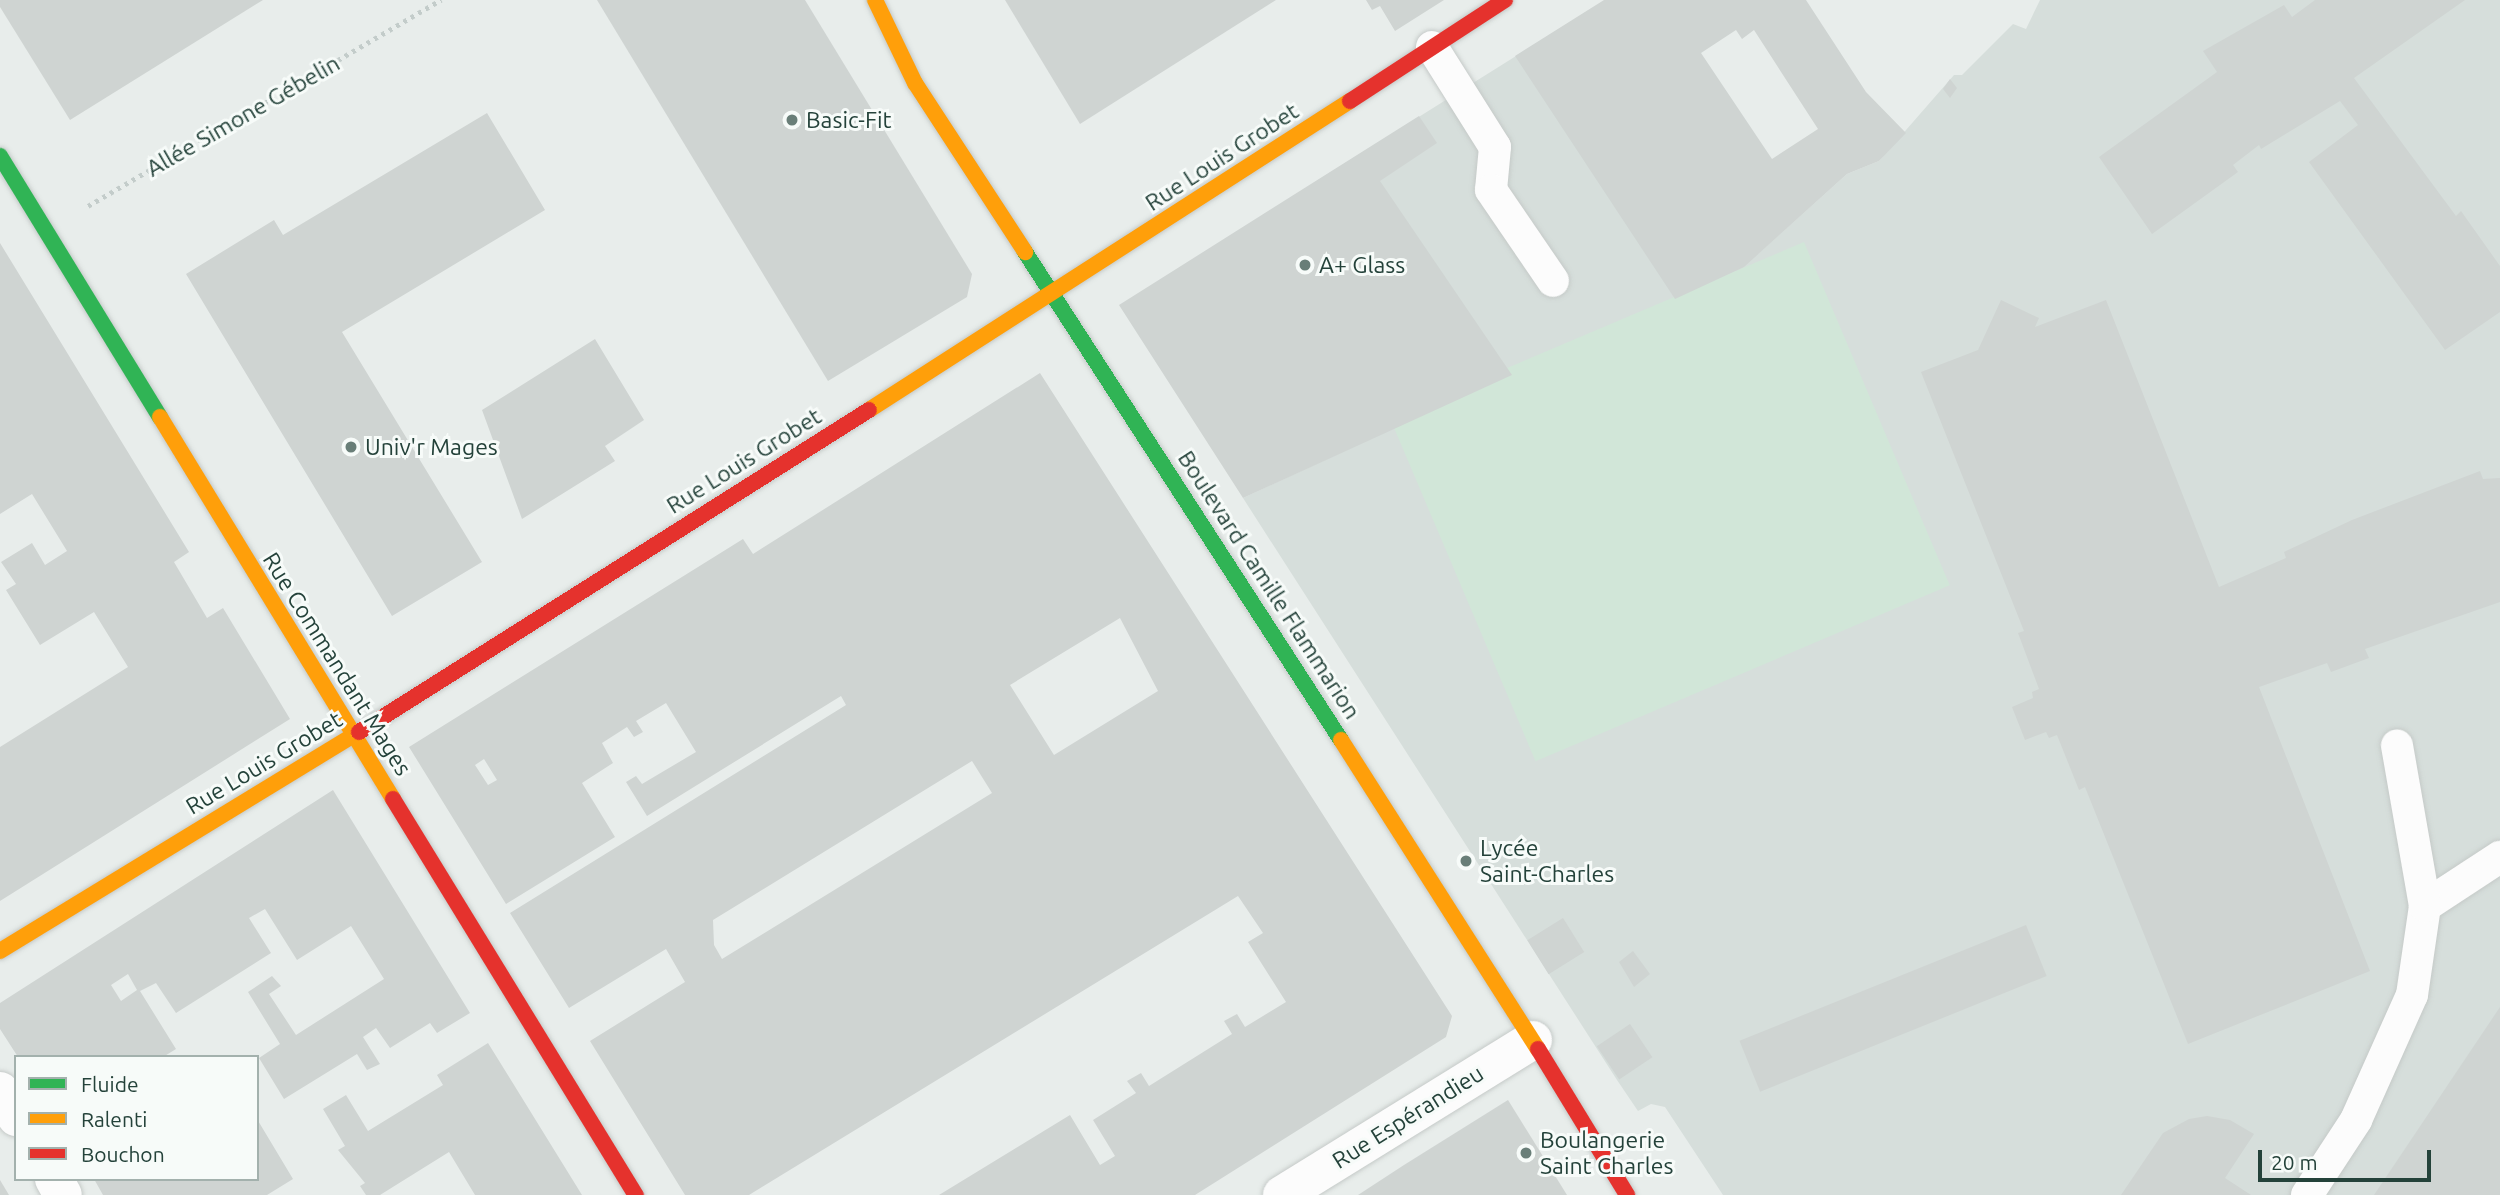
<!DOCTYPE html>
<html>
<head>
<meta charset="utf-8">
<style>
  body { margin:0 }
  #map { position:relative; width:2500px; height:1195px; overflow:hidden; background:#e8edeb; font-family:Ubuntu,sans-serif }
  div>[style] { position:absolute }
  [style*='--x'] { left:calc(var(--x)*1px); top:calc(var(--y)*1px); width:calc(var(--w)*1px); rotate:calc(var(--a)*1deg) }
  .built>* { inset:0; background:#d6dedb }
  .green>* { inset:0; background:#d1e6d8; transform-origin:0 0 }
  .building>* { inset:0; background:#cfd4d2; transform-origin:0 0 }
  .path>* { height:4.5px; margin-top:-2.25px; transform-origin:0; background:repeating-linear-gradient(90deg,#c3ccca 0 3.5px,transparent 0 8.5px) }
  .roads { filter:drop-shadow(0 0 2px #c5cac8) drop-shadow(0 0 2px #c5cac8) }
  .lane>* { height:32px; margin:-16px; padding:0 16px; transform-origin:16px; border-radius:16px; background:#fcfcfc }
  .street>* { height:38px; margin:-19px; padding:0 19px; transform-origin:19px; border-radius:19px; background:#fcfcfc }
  .fast>* { height:16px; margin:-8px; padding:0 8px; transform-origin:8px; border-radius:8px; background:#30b455 }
  .slow>* { height:16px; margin:-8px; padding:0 8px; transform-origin:8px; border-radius:8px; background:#ff9f0a }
  .jam>* { height:16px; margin:-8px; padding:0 8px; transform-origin:8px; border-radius:8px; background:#e5322d }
  .dots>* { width:19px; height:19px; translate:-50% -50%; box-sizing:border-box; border:4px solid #f7fbf9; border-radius:50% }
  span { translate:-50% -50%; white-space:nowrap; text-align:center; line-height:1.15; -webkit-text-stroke:6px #f7fbf9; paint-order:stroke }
  .street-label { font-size:23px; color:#24423a }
  .poi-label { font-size:23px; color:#24423a }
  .left { translate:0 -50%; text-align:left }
  .legend { position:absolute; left:14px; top:1055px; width:245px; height:126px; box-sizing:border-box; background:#f7fbf9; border:2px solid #a3b1ad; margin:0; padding:9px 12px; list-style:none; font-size:21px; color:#24423a }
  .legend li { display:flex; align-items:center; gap:14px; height:35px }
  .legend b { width:35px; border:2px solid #a3b1ad }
  .scale { position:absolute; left:2258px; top:1150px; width:173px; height:32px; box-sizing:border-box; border:4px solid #24423a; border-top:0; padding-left:9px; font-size:21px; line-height:24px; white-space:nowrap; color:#24423a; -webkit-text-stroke:5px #f7fbf9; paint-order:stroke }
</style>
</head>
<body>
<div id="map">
  <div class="built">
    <i style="clip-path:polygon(2040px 0,2500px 0,2500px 1195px,1723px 1195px,1665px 1107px,1651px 1104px,1638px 1111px,1617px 1080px,1243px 498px,1394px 428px,1315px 182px,1594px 7px,1758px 254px,1847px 174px,1879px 161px,1954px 75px,1962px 75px,2013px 24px,2026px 29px)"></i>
  </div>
  <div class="green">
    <i style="left:1804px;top:242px;width:373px;height:450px;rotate:67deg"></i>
  </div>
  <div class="building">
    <i style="clip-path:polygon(0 0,263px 0,70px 120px,0 7px)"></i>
    <i style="clip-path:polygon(597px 0,805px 0,972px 274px,967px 297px,828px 381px)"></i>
    <i style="clip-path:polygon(1005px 0,1276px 0,1080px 124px)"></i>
    <i style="clip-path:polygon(1366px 0,1444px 0,1395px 31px,1380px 6px,1372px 10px)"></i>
    <i style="clip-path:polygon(evenodd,1604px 0,1806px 0,1866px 92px,1906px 133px,1879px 161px,1847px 174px,1744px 267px,1675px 299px,1515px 56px,1604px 0,1736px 30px,1742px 39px,1754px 30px,1818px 129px,1772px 159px,1701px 53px,1736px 30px)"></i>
    <i style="clip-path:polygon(2315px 0,2465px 0,2354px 78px,2456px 216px,2461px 211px,2500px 266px,2500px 312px,2445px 350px,2309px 162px,2358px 125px,2340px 101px,2261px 149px,2259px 145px,2233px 165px,2238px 172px,2152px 234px,2099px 157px,2217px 72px,2203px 51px,2284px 5px,2292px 17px)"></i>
    <i style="clip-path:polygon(1950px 79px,1957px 88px,1950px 98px,1943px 89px)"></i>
    <i style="clip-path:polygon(487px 113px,545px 210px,342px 332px,482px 562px,392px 616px,186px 274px,274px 220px,283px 235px)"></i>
    <i style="clip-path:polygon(1419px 116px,1437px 143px,1380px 181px,1512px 375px,1243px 498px,1119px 305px)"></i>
    <i style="clip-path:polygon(0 243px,189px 552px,174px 562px,207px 618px,223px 608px,290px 719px,0 901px,0 747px,128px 667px,94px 612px,40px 645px,6px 590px,16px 584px,1px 562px,32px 543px,45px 565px,67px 551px,32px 494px,0 514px)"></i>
    <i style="clip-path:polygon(2001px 300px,2039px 318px,2035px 327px,2106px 300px,2219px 587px,2286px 558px,2284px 552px,2352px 520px,2480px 471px,2483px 479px,2500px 478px,2500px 602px,2365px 649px,2369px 658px,2331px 672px,2327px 663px,2259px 687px,2370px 971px,2188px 1044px,2085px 787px,2079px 790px,2057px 735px,2049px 738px,2046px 732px,2025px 740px,2012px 707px,2033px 698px,2032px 692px,2039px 689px,2018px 633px,2024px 631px,1921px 372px,1978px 350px)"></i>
    <i style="clip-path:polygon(595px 339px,644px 420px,605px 446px,615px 461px,522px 519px,482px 410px)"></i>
    <i style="clip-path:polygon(evenodd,1040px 373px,1452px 1016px,1446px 1037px,1195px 1195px,939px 1195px,1070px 1115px,1100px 1165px,1115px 1156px,1093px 1120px,1136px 1093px,1127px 1081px,1141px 1073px,1149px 1086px,1232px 1034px,1224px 1021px,1237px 1014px,1245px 1027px,1286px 1002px,1248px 942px,1263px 933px,1238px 896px,749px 1195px,685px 1195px,590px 1041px,685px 982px,666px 949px,569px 1008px,510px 913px,846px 705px,841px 696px,647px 816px,626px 782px,636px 776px,642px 784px,696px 752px,666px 703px,636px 721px,643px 732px,634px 737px,627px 727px,602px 743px,613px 763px,582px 783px,615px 837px,506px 904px,409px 747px,743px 539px,753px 554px,1040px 373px,1120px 618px,1158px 691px,1054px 755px,1010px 685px,1120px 618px,1040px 373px,484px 759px,497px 780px,488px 785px,475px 765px,484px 759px,1040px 373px,972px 761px,992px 793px,722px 959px,714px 945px,713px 920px,972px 761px)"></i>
    <i style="clip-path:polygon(evenodd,333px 790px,470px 1013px,437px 1033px,430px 1023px,390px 1048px,376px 1028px,363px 1037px,380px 1064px,367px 1070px,357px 1054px,284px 1099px,259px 1058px,280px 1044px,248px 992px,272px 976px,281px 986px,269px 994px,296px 1035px,384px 979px,351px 926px,297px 960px,265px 909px,249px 918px,271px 953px,176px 1013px,156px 983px,140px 991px,176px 1049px,163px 1057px,18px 1057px,0 1029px,0 1003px,333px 790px,128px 974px,137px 990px,121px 1001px,111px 985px,128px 974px)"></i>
    <i style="left:1563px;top:918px;width:40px;height:42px;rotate:58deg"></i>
    <i style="left:2026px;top:925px;width:55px;height:309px;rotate:68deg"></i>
    <i style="clip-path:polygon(1633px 951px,1650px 974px,1634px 987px,1619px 962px)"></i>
    <i style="clip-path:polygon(2500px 1007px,2500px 1195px,2374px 1195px)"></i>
    <i style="left:1630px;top:1024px;width:40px;height:40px;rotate:56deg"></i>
    <i style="clip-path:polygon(488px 1043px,582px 1195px,475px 1195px,449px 1152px,380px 1195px,366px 1195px,360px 1186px,365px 1183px,338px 1150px,345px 1146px,323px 1109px,346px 1095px,368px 1131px,443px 1085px,437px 1075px)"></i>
    <i style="clip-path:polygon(1508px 1100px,1567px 1195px,1358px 1195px,1404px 1165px)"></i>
    <i style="clip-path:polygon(2207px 1116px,2230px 1120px,2254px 1134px,2225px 1178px,2251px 1195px,2121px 1195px,2163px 1133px,2189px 1119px)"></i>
    <i style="clip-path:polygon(257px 1119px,293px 1179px,267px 1195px,103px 1195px,94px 1179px,257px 1179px)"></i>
    <i style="clip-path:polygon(0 1180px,9px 1195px,0 1195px)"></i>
  </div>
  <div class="path">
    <i style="--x:88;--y:206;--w:409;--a:-30.3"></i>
  </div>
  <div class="roads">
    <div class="lane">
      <i style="--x:1432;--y:47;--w:118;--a:57.8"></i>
      <i style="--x:1495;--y:147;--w:43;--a:95.3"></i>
      <i style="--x:1491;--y:190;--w:110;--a:55.7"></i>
      <i style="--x:2425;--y:906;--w:90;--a:-33.2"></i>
      <i style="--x:2307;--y:1195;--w:90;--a:-56.8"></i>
      <i style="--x:2356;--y:1120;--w:137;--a:-65.9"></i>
      <i style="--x:2412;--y:995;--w:90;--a:-81.7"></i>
      <i style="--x:2425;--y:906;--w:163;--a:-99.9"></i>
    </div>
    <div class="street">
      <i style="--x:0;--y:1091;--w:31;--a:58"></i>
      <i style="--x:54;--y:1179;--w:18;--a:61"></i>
      <i style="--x:1282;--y:1195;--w:295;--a:-31.7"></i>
    </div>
    <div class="fast">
      <i style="--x:0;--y:156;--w:306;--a:58.5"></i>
      <i style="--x:1025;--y:252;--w:581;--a:57.08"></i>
    </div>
    <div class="slow">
      <i style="--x:875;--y:0;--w:92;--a:64.3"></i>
      <i style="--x:915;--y:83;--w:202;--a:56.9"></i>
      <i style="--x:869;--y:410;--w:572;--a:-32.72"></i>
      <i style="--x:160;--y:417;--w:447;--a:58.6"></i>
      <i style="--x:1341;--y:740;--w:366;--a:57.5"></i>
      <i style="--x:0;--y:951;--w:421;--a:-31.4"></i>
    </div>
    <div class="jam">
      <i style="--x:1350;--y:101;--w:185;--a:-33.1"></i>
      <i style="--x:359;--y:732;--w:603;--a:-32.27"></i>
      <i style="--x:393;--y:799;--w:465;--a:58.5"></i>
      <i style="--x:1538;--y:1049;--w:171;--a:58.6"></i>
    </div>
  </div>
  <div class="dots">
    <i style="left:792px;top:120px;background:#697e78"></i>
    <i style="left:1305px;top:265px;background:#697e78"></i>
    <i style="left:351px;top:447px;background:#697e78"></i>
    <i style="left:1466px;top:861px;background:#697e78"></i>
    <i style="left:1526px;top:1153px;background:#697e78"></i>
  </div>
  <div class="street-label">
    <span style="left:243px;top:116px;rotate:-30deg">Allée Simone Gébelin</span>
    <span style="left:1222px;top:157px;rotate:-33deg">Rue Louis Grobet</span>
    <span style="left:744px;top:461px;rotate:-32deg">Rue Louis Grobet</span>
    <span style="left:1269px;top:585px;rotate:57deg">Boulevard Camille Flammarion</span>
    <span style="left:337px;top:664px;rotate:58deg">Rue Commandant Mages</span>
    <span style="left:264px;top:763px;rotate:-31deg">Rue Louis Grobet</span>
    <span style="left:1408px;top:1117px;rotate:-32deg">Rue Espérandieu</span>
  </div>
  <div class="poi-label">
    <span class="left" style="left:806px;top:120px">Basic-Fit</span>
    <span class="left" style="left:1319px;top:265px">A+ Glass</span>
    <span class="left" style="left:365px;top:447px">Univ'r Mages</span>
    <span class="left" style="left:1480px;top:861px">Lycée<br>Saint-Charles</span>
    <span class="left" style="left:1540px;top:1153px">Boulangerie<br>Saint Charles</span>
  </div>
  <ul class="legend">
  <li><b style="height:9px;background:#30b455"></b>Fluide</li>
  <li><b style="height:9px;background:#ff9f0a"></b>Ralenti</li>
  <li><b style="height:9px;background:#e5322d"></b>Bouchon</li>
  </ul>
  <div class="scale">20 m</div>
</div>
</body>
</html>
